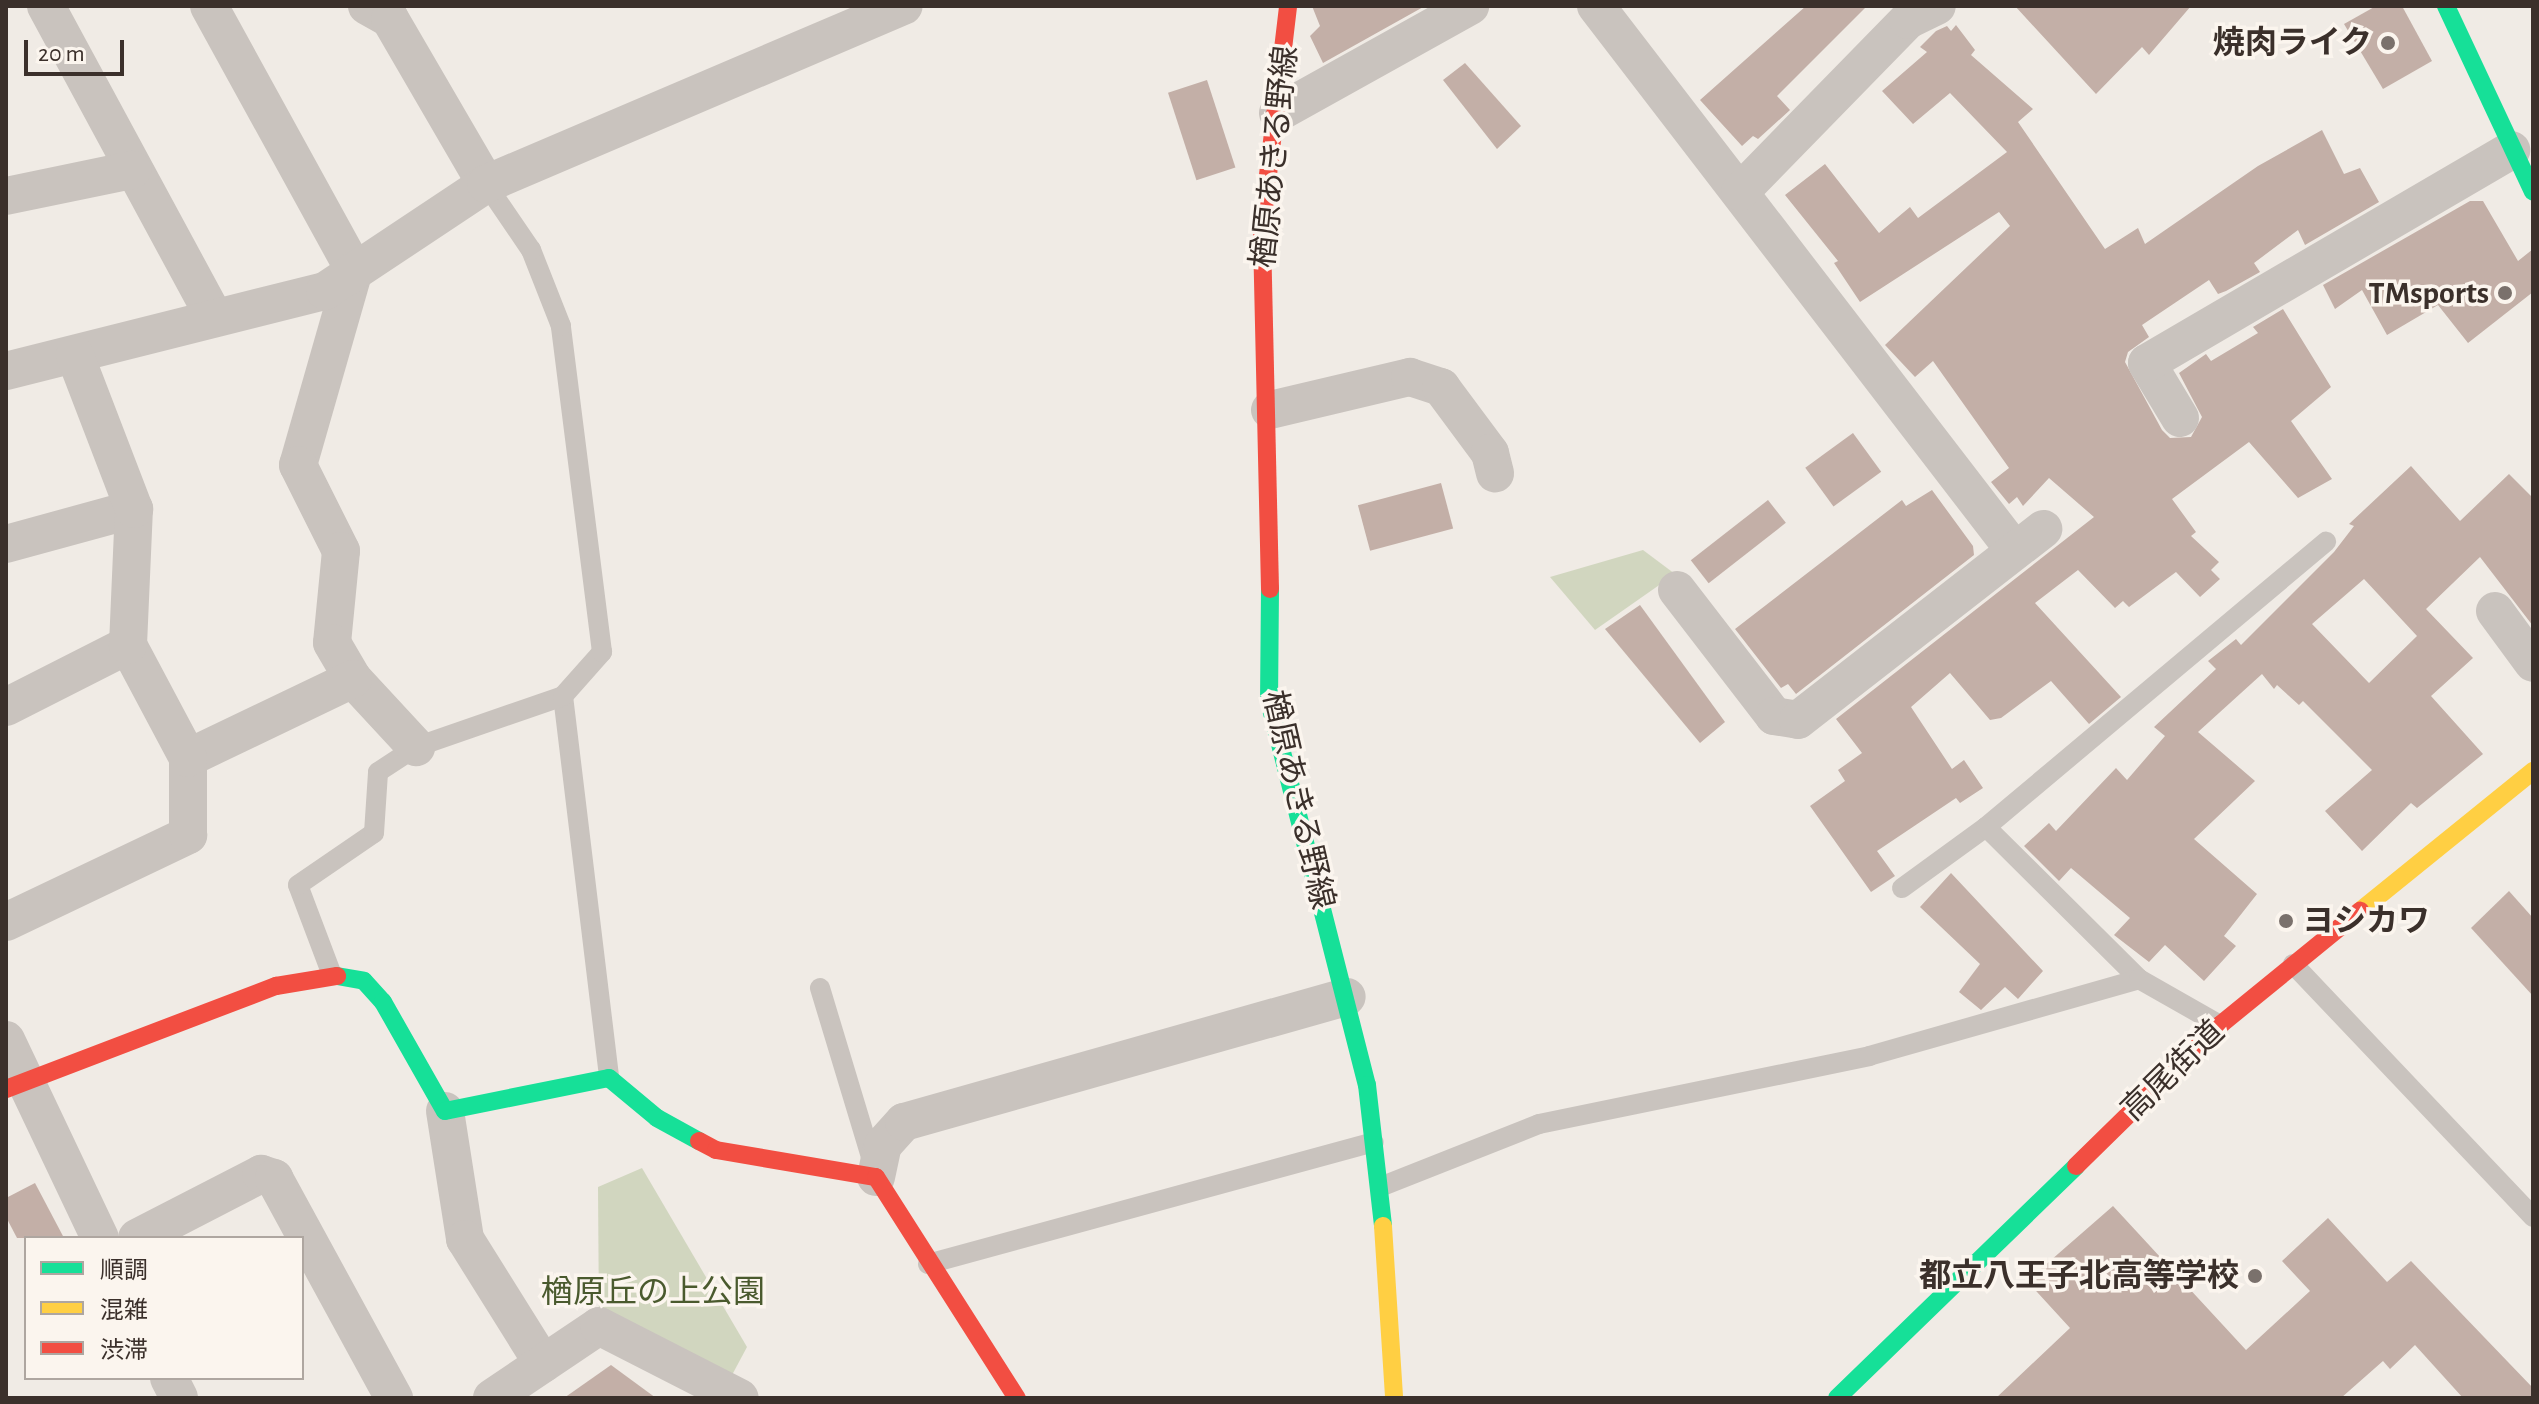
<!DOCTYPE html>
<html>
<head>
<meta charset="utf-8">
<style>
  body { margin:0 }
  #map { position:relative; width:2539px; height:1404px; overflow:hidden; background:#f0ebe5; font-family:"Alegreya Sans","Noto Sans JP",sans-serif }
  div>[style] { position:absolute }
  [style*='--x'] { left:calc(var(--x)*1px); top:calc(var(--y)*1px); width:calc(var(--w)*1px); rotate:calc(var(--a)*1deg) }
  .green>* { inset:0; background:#d1d6bf }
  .building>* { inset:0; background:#c3afa7; transform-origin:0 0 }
  .lane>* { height:20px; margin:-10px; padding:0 10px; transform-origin:10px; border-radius:10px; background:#c9c3be }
  .street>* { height:38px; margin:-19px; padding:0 19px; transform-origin:19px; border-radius:19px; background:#c9c3be }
  .fast>* { height:18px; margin:-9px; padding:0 9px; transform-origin:9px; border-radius:9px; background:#16e098 }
  .slow>* { height:18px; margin:-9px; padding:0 9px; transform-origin:9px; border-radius:9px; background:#ffcf43 }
  .jam>* { height:18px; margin:-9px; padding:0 9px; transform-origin:9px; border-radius:9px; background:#f24e42 }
  .dots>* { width:22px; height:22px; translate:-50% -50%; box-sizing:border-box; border:4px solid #fbf5ee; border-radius:50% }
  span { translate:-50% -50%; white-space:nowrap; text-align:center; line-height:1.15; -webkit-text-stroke:7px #fbf5ee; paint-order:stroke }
  .poi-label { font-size:32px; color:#3b302b; font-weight:700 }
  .right { translate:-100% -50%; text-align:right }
  .left { translate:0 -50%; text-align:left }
  .street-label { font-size:32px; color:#3b302b }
  .park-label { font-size:32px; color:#4a5a2e }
  .frame { position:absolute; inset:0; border:8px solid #3b302b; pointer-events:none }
  .legend { position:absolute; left:24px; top:1236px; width:280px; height:144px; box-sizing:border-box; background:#fbf5ee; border:2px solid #aea6a0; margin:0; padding:10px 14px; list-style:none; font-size:24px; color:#3b302b }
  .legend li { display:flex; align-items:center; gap:16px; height:40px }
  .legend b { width:40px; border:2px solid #aea6a0 }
  .scale { position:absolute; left:24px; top:40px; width:100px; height:36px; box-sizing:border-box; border:4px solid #3b302b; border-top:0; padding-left:10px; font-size:24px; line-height:28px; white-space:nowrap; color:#3b302b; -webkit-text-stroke:6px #fbf5ee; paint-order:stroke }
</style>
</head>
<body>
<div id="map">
  <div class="green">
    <i style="clip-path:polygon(1643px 550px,1675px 574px,1595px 630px,1550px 577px)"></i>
    <i style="clip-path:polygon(642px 1168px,747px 1347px,724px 1390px,599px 1326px,598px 1187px)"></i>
  </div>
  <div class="building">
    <i style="clip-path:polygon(1312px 6px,1425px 6px,1323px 63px,1310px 36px,1320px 26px)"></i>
    <i style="clip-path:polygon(1806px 6px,1867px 6px,1777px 96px,1790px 110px,1758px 139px,1753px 136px,1742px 146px,1700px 100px)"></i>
    <i style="clip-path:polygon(2015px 6px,2191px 6px,2149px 55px,2142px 47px,2096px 94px)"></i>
    <i style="clip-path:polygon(2376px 6px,2402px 6px,2432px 61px,2383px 89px,2344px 24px)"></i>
    <i style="clip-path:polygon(1956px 25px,1975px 50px,1971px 55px,2033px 109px,2018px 122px,2105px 249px,2138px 228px,2145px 244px,2258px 166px,2322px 130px,2344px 174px,2360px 168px,2379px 202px,2305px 245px,2298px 230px,2254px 263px,2260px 272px,2226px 291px,2218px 294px,2209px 280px,2142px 325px,2149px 337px,2128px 352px,2125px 362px,2162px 430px,2170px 438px,2191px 437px,2202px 417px,2179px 373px,2206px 354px,2211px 361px,2258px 333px,2253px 327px,2283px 309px,2331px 387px,2291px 421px,2332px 479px,2298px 498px,2249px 442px,2172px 499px,2196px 532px,2191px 536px,2219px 562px,2211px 570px,2220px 579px,2200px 597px,2176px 572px,2129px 607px,2123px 601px,2115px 608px,2078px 570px,2035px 603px,2121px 697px,2089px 724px,2051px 681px,2001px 718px,1990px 720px,1950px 673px,1911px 707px,1952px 769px,1964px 760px,1983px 788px,1960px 803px,1956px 798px,1877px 851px,1895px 876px,1871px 892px,1810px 806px,1845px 781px,1838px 770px,1862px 753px,1836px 719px,2094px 517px,2049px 478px,2023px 506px,2017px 497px,2009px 504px,1991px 482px,2009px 468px,1933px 361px,1915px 377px,1885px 345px,2010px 226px,1999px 212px,1860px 302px,1834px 263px,1838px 261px,1785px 195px,1825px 164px,1879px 233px,1910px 207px,1918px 218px,2007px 152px,1950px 93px,1913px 124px,1882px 91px,1927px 52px,1920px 47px,1936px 31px,1947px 26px,1951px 31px)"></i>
    <i style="clip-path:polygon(1465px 63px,1521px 126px,1497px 149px,1443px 80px)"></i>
    <i style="left:1207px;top:80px;width:92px;height:41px;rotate:72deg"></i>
    <i style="clip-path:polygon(2470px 201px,2483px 201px,2518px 261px,2533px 249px,2533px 292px,2468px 343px,2438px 305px,2387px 335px,2362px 290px,2335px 309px,2323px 285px)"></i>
    <i style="left:1853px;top:433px;width:48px;height:59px;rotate:54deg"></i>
    <i style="clip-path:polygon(evenodd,2411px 466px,2460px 521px,2509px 474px,2533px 498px,2533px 626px,2480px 557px,2426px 609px,2473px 658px,2431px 696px,2483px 754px,2417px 808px,2411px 803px,2362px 851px,2325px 811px,2372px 770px,2303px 701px,2299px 705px,2277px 685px,2274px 689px,2262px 674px,2198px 732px,2255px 781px,2194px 839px,2257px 894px,2224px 936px,2236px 946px,2204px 981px,2165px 945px,2149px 962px,2114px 935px,2130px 918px,2071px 868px,2059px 881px,2024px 846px,2049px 823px,2056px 831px,2116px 768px,2127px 780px,2165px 736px,2154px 727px,2216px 669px,2208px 661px,2236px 639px,2241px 645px,2334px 552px,2354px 526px,2349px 524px,2411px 466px,2364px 579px,2417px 636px,2369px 683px,2312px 624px,2364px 579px)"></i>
    <i style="left:1441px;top:483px;width:47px;height:86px;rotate:75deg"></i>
    <i style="clip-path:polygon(1932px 490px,1973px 546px,1974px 555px,1796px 694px,1788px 684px,1781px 688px,1735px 629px,1902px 500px,1906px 506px)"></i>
    <i style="left:1768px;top:500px;width:29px;height:98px;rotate:52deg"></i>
    <i style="clip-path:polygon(1640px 605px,1725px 722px,1700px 743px,1605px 629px)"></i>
    <i style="clip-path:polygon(1951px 873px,2043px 971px,2018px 999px,2005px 987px,1981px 1010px,1959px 992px,1980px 964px,1920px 907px)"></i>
    <i style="clip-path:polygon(2509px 891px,2533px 918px,2533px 996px,2471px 928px)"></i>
    <i style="clip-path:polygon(35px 1183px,64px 1238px,17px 1238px,6px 1217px,6px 1198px)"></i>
    <i style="clip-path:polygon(2113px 1206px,2246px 1350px,2310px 1291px,2282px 1261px,2328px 1218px,2387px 1282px,2411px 1261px,2533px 1388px,2533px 1398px,2463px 1398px,2415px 1345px,2390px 1369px,2383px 1361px,2341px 1398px,1996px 1398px,2070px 1328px,2027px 1281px)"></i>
    <i style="clip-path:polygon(611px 1365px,656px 1398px,564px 1398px)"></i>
  </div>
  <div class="lane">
    <i style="--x:563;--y:696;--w:385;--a:83.1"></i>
    <i style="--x:1986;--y:827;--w:444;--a:-40"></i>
    <i style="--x:1902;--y:888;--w:104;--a:-36"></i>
    <i style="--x:1986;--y:827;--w:216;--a:44.8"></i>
    <i style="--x:2293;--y:964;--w:349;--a:46.5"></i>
    <i style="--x:332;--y:975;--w:96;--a:-110.7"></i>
    <i style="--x:298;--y:885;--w:92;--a:-34.4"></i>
    <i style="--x:374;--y:833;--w:61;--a:-86.2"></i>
    <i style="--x:378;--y:772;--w:45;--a:-33.3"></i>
    <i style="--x:416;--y:747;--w:156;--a:-19.1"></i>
    <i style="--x:563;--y:696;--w:59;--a:-48.4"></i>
    <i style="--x:602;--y:652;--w:329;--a:-97.2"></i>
    <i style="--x:561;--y:326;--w:82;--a:-111.5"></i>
    <i style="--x:531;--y:250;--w:80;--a:-124.3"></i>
    <i style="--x:820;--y:988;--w:184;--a:73.2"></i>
    <i style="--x:1380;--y:1187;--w:171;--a:-21.6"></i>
    <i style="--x:1539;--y:1124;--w:337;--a:-11.6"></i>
    <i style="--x:1869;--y:1056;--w:281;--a:-15.9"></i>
    <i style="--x:2139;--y:979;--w:93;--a:29.6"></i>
    <i style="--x:928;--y:1264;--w:462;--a:-15.3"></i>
  </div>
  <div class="street">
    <i style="--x:46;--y:6;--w:351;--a:61.6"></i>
    <i style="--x:209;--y:6;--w:301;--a:61.2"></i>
    <i style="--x:354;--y:270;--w:203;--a:106"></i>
    <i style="--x:298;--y:465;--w:96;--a:63.4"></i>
    <i style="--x:341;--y:551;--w:92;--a:95.6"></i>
    <i style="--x:332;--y:643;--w:42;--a:59.7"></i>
    <i style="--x:353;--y:679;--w:93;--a:47.2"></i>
    <i style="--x:367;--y:6;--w:26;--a:29"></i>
    <i style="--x:390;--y:19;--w:191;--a:59.8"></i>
    <i style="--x:1596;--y:6;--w:687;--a:52.45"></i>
    <i style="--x:1278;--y:113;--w:220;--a:-29.1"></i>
    <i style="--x:1740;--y:192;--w:240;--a:-45.7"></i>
    <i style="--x:1908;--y:20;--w:32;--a:-26"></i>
    <i style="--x:6;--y:196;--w:129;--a:-11.7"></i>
    <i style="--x:6;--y:371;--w:329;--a:-14.1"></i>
    <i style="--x:325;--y:291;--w:193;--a:-33.6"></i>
    <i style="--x:486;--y:184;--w:454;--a:-23.1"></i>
    <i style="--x:1270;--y:410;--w:144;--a:-13.3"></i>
    <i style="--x:1410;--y:377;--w:33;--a:18"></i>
    <i style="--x:1441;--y:387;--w:82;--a:53.4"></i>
    <i style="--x:1490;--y:453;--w:21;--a:76"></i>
    <i style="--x:2180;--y:418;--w:64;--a:-121"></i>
    <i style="--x:2147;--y:363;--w:422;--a:-30.3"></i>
    <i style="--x:6;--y:544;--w:133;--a:-15.3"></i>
    <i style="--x:1677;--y:590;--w:159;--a:52.4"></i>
    <i style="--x:1774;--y:716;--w:24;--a:9"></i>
    <i style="--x:1798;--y:720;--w:311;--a:-37.9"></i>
    <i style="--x:2495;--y:611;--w:64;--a:53.8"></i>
    <i style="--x:6;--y:707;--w:137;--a:-26.9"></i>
    <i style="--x:188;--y:758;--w:183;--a:-25.6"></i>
    <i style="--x:6;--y:922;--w:202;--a:-25.5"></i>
    <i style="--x:188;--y:835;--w:77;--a:-90"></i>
    <i style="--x:188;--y:758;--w:128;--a:-118"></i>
    <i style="--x:128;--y:645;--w:136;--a:-87.5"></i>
    <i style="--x:134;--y:509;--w:165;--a:-111"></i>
    <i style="--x:6;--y:1040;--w:219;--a:64.6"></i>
    <i style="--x:445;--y:1111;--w:130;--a:81.1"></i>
    <i style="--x:465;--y:1239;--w:147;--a:58"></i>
    <i style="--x:876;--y:1177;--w:33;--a:-78"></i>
    <i style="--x:883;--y:1145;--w:31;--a:-48"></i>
    <i style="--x:904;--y:1122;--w:460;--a:-15.8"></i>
    <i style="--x:137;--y:1238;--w:140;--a:-27.3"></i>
    <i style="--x:261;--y:1174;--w:14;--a:17"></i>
    <i style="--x:274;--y:1178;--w:251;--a:61.4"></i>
    <i style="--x:169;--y:1378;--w:22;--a:63"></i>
    <i style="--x:492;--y:1398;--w:129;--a:-33.9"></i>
    <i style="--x:599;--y:1326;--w:158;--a:27.1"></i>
  </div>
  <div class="fast">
    <i style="--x:2446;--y:6;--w:205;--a:64.9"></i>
    <i style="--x:1270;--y:589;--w:112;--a:90.5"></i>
    <i style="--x:1269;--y:701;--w:396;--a:75.7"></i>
    <i style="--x:1367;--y:1085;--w:142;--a:83.5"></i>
    <i style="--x:337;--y:976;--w:27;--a:10"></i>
    <i style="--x:364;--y:981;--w:28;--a:48"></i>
    <i style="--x:383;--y:1002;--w:125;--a:60.4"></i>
    <i style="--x:445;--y:1111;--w:167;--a:-11.4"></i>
    <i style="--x:609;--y:1078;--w:62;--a:39.8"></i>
    <i style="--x:657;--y:1118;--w:48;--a:28.7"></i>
    <i style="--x:1837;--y:1398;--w:333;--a:-44.1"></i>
  </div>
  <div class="slow">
    <i style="--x:2360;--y:911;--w:223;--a:-39"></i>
    <i style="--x:1383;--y:1226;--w:172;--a:86.3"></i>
  </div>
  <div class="jam">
    <i style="--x:1270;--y:589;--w:364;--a:-91.3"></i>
    <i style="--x:1262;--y:225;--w:221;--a:-83.2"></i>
    <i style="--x:6;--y:1089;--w:289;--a:-20.9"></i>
    <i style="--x:276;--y:986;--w:62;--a:-9.3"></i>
    <i style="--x:699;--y:1141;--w:19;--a:28"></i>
    <i style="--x:716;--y:1150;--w:162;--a:9.6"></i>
    <i style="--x:876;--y:1177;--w:262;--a:57.5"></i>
    <i style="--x:2076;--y:1166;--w:202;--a:-44.4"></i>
    <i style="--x:2220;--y:1025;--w:181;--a:-39.2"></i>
  </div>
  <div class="dots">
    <i style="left:2388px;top:43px;background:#7a716c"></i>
    <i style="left:2505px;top:293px;background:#7a716c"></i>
    <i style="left:2286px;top:921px;background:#7a716c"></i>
    <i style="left:2255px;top:1276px;background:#7a716c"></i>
  </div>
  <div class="poi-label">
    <span class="right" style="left:2372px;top:43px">焼肉ライク</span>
    <span class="right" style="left:2489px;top:293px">TMsports</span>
    <span class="left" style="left:2302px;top:921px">ヨシカワ</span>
    <span class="right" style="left:2239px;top:1276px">都立八王子北高等学校</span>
  </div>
  <div class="street-label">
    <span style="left:1275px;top:157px;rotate:-84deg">楢原あきる野線</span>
    <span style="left:1298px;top:800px;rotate:77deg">楢原あきる野線</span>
    <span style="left:2173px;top:1071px;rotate:-44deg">高尾街道</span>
  </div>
  <div class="park-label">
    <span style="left:653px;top:1292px">楢原丘の上公園</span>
  </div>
  <div class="frame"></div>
  <ul class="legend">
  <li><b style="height:10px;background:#16e098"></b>順調</li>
  <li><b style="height:10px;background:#ffcf43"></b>混雑</li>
  <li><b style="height:10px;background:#f24e42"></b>渋滞</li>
  </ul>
  <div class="scale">20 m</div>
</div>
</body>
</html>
